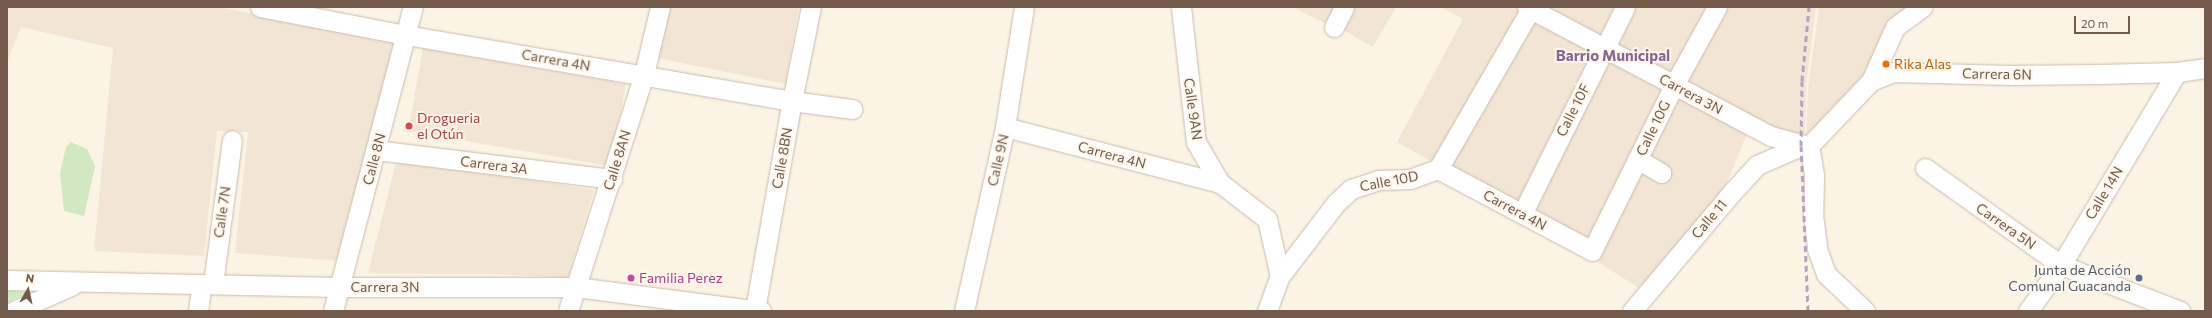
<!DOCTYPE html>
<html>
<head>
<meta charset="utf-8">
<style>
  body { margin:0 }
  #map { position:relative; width:2212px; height:318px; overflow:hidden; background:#fbf3e4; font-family:Commissioner,sans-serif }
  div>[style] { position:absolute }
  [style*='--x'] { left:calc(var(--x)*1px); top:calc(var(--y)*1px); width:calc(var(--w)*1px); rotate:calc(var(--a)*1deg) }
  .residential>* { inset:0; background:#f3e5d3; transform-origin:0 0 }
  .green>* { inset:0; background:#d1e8c3 }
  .roads { filter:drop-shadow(0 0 1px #ccbbab) drop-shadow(0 0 1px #ccbbab) }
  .minor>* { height:19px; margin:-9.5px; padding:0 9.5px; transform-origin:9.5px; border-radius:9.5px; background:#fff }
  .rail>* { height:3px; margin-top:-1.5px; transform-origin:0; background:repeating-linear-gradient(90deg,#b6a3c4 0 6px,transparent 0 10px) }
  .dots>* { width:11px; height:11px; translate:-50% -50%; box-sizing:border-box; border:2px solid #fef7ea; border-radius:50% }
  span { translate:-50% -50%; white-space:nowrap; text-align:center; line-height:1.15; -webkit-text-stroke:4px #fef7ea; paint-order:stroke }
  .street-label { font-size:14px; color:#735a4b }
  .food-label { font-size:14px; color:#c56008 }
  .left { translate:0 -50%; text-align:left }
  .health-label { font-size:14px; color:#be3a42 }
  .service-label { font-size:14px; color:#4e5e75 }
  .right { translate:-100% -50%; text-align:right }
  .hotel-label { font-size:14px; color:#b23c85 }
  .neighbourhood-label { font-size:15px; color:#876696; font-weight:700 }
  .frame { position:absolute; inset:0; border:8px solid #735a4b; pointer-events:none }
  .north { position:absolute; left:8px; top:270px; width:40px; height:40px; -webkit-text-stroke:3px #fef7ea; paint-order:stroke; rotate:9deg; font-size:11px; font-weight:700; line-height:16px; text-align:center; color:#735a4b }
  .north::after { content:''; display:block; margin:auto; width:14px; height:18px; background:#735a4b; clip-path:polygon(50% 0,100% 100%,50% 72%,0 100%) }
  .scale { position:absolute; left:2074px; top:16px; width:56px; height:18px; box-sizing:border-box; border:2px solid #735a4b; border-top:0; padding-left:5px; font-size:12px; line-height:14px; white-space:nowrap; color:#735a4b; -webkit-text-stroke:3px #fef7ea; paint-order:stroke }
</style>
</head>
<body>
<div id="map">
  <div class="residential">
    <i style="clip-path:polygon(7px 7px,219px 7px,393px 42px,372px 143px,342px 261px,235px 253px,248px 132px,217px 131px,204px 256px,94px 251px,113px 48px,21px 27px,7px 62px)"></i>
    <i style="clip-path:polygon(671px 7px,799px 7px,785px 84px,658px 58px)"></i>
    <i style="clip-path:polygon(1293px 7px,1337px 7px,1328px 25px)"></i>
    <i style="clip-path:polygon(1351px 7px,1396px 7px,1373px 47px,1341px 29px)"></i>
    <i style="clip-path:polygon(1440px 7px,1515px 7px,1522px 11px,1434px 163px,1397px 142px,1463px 19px)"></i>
    <i style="clip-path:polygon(1533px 7px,1816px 7px,1806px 87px,1805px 145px,1673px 84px,1592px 250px,1439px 169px)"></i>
    <i style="clip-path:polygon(1819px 7px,1907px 7px,1895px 15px,1876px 66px,1806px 146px,1808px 88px)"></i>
    <i style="left:423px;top:48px;width:206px;height:84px;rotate:10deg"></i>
    <i style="clip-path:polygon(1677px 94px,1748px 131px,1722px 195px,1642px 290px,1595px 260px)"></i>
    <i style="clip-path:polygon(397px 158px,594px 190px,568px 278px,494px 274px,368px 273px)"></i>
  </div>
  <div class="green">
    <i style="clip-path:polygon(71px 142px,87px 149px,95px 166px,84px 216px,64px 211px,60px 173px,66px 147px)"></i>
    <i style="clip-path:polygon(7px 290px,29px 292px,7px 303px)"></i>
  </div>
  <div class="roads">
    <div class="minor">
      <i style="--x:260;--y:7;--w:149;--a:10.9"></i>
      <i style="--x:406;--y:35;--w:392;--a:9.7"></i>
      <i style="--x:792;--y:101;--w:61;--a:7.6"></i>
      <i style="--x:1181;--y:7;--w:136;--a:83.7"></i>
      <i style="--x:1196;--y:142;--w:48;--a:59.7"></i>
      <i style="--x:1220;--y:183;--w:59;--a:37.5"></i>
      <i style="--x:1267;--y:219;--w:58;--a:77.2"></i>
      <i style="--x:1527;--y:7;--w:276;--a:27.9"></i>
      <i style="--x:1771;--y:136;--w:39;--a:15"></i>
      <i style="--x:1334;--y:27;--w:22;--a:-63"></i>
      <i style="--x:1871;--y:81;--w:59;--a:-66"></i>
      <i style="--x:1895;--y:27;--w:34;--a:-36"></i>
      <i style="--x:1005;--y:127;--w:222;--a:14.6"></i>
      <i style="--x:1809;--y:146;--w:90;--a:-46.4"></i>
      <i style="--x:1871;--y:81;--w:24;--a:-22"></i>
      <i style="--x:1893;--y:72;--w:117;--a:1.5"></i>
      <i style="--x:2010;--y:75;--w:89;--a:-0.6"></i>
      <i style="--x:2099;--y:74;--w:78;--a:-1.5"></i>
      <i style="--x:2177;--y:72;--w:28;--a:-8"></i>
      <i style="--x:1809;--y:146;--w:29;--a:80"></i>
      <i style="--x:1814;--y:175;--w:39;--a:91"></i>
      <i style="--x:1813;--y:214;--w:35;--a:83"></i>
      <i style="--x:1817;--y:249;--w:27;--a:70"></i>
      <i style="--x:1826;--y:274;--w:54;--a:43.5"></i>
      <i style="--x:376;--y:150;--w:238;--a:7"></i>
      <i style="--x:1637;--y:159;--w:28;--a:30"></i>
      <i style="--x:1925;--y:168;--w:167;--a:35.5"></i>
      <i style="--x:2061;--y:265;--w:128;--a:21.1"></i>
      <i style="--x:1438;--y:169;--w:174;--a:28"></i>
      <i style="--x:1592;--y:251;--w:185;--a:-63.7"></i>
      <i style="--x:1674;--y:85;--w:89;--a:-61.1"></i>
      <i style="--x:1522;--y:214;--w:231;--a:-63.5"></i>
      <i style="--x:7;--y:280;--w:332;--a:1.2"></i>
      <i style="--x:339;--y:287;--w:237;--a:0"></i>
      <i style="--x:576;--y:287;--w:187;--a:7.4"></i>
      <i style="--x:213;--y:284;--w:145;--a:-82.5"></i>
      <i style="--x:755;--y:310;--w:212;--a:-80"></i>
      <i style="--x:792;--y:101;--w:96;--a:-78.6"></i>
      <i style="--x:14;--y:311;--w:64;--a:-23.8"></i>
      <i style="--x:198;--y:311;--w:27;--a:-82"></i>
      <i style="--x:333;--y:311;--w:314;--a:-75.3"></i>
      <i style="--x:568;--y:311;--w:249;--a:-72.2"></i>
      <i style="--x:644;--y:74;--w:69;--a:-76.6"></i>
      <i style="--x:964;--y:311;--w:189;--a:-77.4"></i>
      <i style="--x:1005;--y:127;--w:121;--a:-81"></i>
      <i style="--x:1267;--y:311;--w:37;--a:-70"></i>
      <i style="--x:1280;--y:276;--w:92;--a:-52.5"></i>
      <i style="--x:1336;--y:203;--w:21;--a:-43"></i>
      <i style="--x:1351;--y:189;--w:28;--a:-18"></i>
      <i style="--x:1378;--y:180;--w:32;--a:-2"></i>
      <i style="--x:1410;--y:179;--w:30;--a:-20"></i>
      <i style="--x:1438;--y:169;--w:187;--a:-59.9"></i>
      <i style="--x:1632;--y:311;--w:148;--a:-49.9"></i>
      <i style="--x:1727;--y:198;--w:45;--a:-47.7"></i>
      <i style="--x:1757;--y:165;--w:48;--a:-23.4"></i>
      <i style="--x:2028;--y:311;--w:57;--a:-54.3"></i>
      <i style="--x:2061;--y:265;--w:225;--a:-59"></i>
    </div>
  </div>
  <div class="rail">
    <i style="--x:1808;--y:311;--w:165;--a:-92.4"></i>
    <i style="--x:1801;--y:146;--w:65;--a:-89.1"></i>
    <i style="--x:1802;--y:81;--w:74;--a:-84.6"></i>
  </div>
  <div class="dots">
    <i style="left:1886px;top:64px;background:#e8710a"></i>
    <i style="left:409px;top:126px;background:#e0444e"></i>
    <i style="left:631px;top:278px;background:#d1479c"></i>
    <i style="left:2139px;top:278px;background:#5c6f8a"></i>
  </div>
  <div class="street-label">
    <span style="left:556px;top:60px;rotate:10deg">Carrera 4N</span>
    <span style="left:1997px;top:74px;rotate:1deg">Carrera 6N</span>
    <span style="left:1691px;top:94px;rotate:28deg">Carrera 3N</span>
    <span style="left:1193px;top:109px;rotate:82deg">Calle 9AN</span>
    <span style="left:1573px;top:110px;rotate:-63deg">Calle 10F</span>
    <span style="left:1653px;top:128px;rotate:-64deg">Calle 10G</span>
    <span style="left:1112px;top:155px;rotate:15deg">Carrera 4N</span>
    <span style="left:782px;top:158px;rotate:-80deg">Calle 8BN</span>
    <span style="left:374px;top:159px;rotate:-75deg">Calle 8N</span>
    <span style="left:617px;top:160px;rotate:-73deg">Calle 8AN</span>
    <span style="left:998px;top:160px;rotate:-77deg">Calle 9N</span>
    <span style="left:494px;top:165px;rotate:7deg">Carrera 3A</span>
    <span style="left:1389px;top:181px;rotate:-11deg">Calle 10D</span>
    <span style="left:2104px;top:193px;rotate:-59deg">Calle 14N</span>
    <span style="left:1515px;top:210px;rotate:28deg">Carrera 4N</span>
    <span style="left:222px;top:212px;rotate:-82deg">Calle 7N</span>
    <span style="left:1709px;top:219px;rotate:-50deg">Calle 11</span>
    <span style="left:2006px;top:226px;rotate:35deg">Carrera 5N</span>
    <span style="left:385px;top:287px">Carrera 3N</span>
  </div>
  <div class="food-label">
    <span class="left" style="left:1894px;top:64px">Rika Alas</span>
  </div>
  <div class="health-label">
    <span class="left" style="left:417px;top:126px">Drogueria<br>el Otún</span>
  </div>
  <div class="service-label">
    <span class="right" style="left:2131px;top:278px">Junta de Acción<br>Comunal Guacanda</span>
  </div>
  <div class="hotel-label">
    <span class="left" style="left:639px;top:278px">Familia Perez</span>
  </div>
  <div class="neighbourhood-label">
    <span style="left:1613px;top:56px">Barrio Municipal</span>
  </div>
  <div class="frame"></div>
  <div class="north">N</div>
  <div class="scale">20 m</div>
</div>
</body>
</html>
